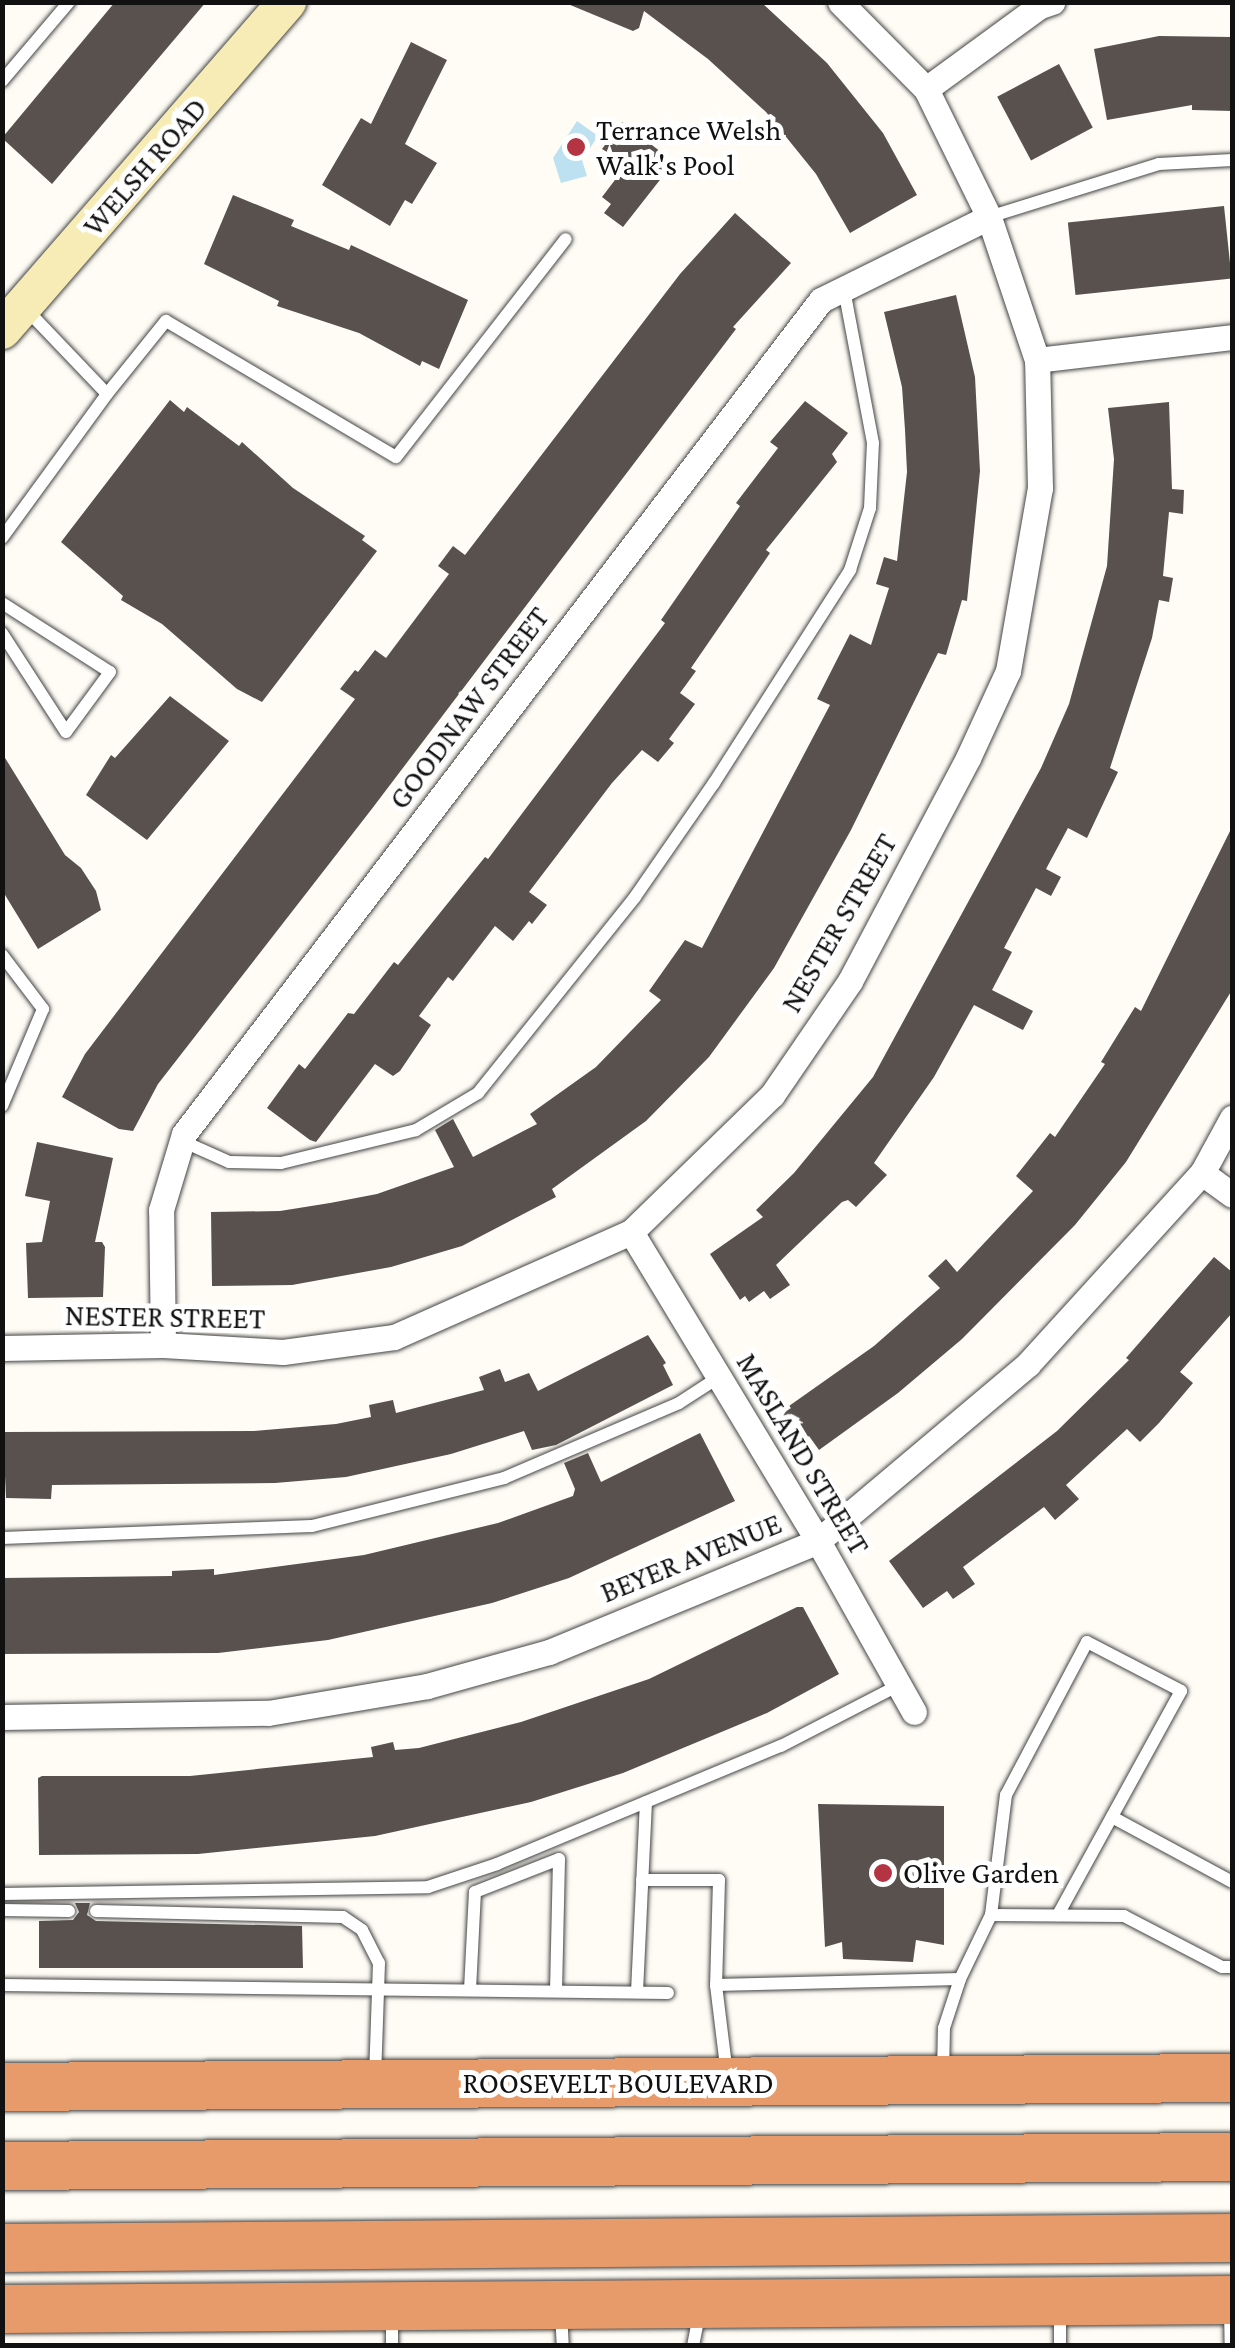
<!DOCTYPE html>
<html>
<head>
<meta charset="utf-8">
<style>
  body { margin:0 }
  #map { position:relative; width:1235px; height:2348px; overflow:hidden; background:#fefcf5; font-family:"Crimson Pro",serif }
  div>[style] { position:absolute }
  [style*='--x'] { left:calc(var(--x)*1px); top:calc(var(--y)*1px); width:calc(var(--w)*1px); rotate:calc(var(--a)*1deg) }
  .water>* { inset:0; background:#bee1f1 }
  .building>* { inset:0; background:#58514e; transform-origin:0 0 }
  .roads { filter:drop-shadow(0 0 2px #444) drop-shadow(0 0 2px #444) }
  .lane>* { height:12px; margin:-6px; padding:0 6px; transform-origin:6px; border-radius:6px; background:#fff }
  .street>* { height:25px; margin:-12.5px; padding:0 12.5px; transform-origin:12.5px; border-radius:12.5px; background:#fff }
  .secondary>* { height:38px; margin:-19px; padding:0 19px; transform-origin:19px; border-radius:19px; background:#f8ecb6 }
  .highway>* { height:48px; margin:-24px; padding:0 24px; transform-origin:24px; border-radius:24px; background:#e79b6a }
  .dots>* { width:28px; height:28px; translate:-50% -50%; box-sizing:border-box; border:5px solid #fff; border-radius:50% }
  span { translate:-50% -50%; white-space:nowrap; text-align:center; line-height:1.15; -webkit-text-stroke:10px #fff; paint-order:stroke }
  .poi-label { font-size:30px; color:#111 }
  .left { translate:0 -50%; text-align:left }
  .street-label { font-size:30px; color:#111 }
  .frame { position:absolute; inset:0; border:5px solid #111; pointer-events:none }
</style>
</head>
<body>
<div id="map">
  <div class="water">
    <i style="clip-path:polygon(577px 121px,598px 136px,582px 160px,587px 176px,561px 183px,553px 158px)"></i>
  </div>
  <div class="building">
    <i style="clip-path:polygon(115px 2px,206px 2px,52px 184px,2px 138px)"></i>
    <i style="clip-path:polygon(563px 2px,761px 2px,827px 63px,883px 133px,917px 195px,850px 233px,816px 174px,766px 112px,708px 59px,644px 11px,639px 28px,633px 31px)"></i>
    <i style="clip-path:polygon(1159px 36px,1232px 37px,1232px 111px,1192px 110px,1192px 105px,1107px 120px,1094px 49px)"></i>
    <i style="clip-path:polygon(411px 42px,447px 60px,405px 144px,437px 163px,412px 204px,405px 200px,390px 226px,322px 185px,361px 118px,371px 124px)"></i>
    <i style="left:1059px;top:64px;width:72px;height:70px;rotate:62deg"></i>
    <i style="clip-path:polygon(622px 122px,674px 162px,623px 227px,604px 213px,611px 204px,602px 197px,618px 176px,599px 162px,607px 152px,602px 149px)"></i>
    <i style="clip-path:polygon(233px 195px,294px 220px,291px 226px,349px 250px,351px 245px,468px 300px,439px 369px,422px 361px,420px 366px,359px 333px,277px 306px,279px 301px,204px 264px)"></i>
    <i style="left:1224px;top:206px;width:73px;height:157px;rotate:84deg"></i>
    <i style="clip-path:polygon(735px 213px,791px 263px,733px 327px,736px 329px,371px 810px,158px 1084px,133px 1131px,119px 1129px,62px 1097px,85px 1054px,355px 699px,340px 689px,355px 670px,358px 672px,375px 650px,386px 658px,449px 574px,438px 566px,453px 546px,465px 555px,680px 274px)"></i>
    <i style="clip-path:polygon(956px 295px,975px 377px,980px 471px,967px 601px,962px 600px,946px 655px,938px 653px,851px 830px,774px 968px,709px 1057px,646px 1121px,552px 1189px,556px 1197px,462px 1246px,391px 1267px,292px 1285px,212px 1286px,211px 1212px,280px 1211px,330px 1203px,377px 1194px,454px 1167px,435px 1130px,453px 1119px,473px 1157px,537px 1124px,530px 1114px,596px 1067px,661px 1000px,649px 991px,685px 940px,702px 948px,830px 705px,817px 699px,850px 634px,871px 645px,889px 588px,876px 584px,884px 557px,897px 561px,907px 472px,905px 430px,902px 387px,884px 312px)"></i>
    <i style="clip-path:polygon(170px 400px,184px 412px,187px 407px,239px 446px,242px 442px,293px 488px,365px 536px,362px 540px,377px 551px,262px 702px,237px 689px,162px 624px,121px 600px,123px 596px,61px 542px)"></i>
    <i style="clip-path:polygon(805px 401px,848px 433px,832px 454px,837px 462px,766px 550px,770px 553px,691px 668px,696px 671px,680px 693px,695px 704px,669px 739px,674px 743px,658px 762px,642px 750px,612px 783px,529px 892px,547px 905px,532px 924px,529px 921px,513px 941px,495px 926px,453px 981px,448px 977px,419px 1016px,431px 1025px,400px 1071px,393px 1076px,375px 1064px,316px 1142px,310px 1140px,267px 1108px,299px 1064px,305px 1069px,348px 1013px,354px 1014px,394px 962px,398px 965px,485px 857px,488px 859px,665px 623px,661px 620px,740px 506px,736px 503px,778px 448px,770px 442px)"></i>
    <i style="clip-path:polygon(1169px 402px,1172px 489px,1184px 490px,1183px 514px,1169px 512px,1163px 576px,1173px 578px,1169px 602px,1159px 600px,1152px 638px,1110px 768px,1118px 772px,1087px 838px,1068px 828px,1046px 869px,1061px 877px,1051px 896px,1036px 888px,1004px 948px,1012px 952px,992px 990px,1033px 1011px,1023px 1030px,974px 1005px,934px 1077px,874px 1163px,887px 1175px,856px 1207px,848px 1200px,842px 1202px,776px 1265px,790px 1285px,770px 1299px,764px 1291px,749px 1302px,745px 1296px,740px 1300px,710px 1254px,763px 1217px,756px 1210px,794px 1173px,873px 1077px,1041px 768px,1069px 704px,1107px 566px,1114px 459px,1108px 408px)"></i>
    <i style="clip-path:polygon(170px 696px,229px 741px,147px 840px,86px 795px,111px 755px,115px 758px)"></i>
    <i style="clip-path:polygon(2px 753px,65px 855px,81px 868px,96px 891px,101px 910px,38px 949px,2px 890px)"></i>
    <i style="clip-path:polygon(1232px 827px,1232px 990px,1126px 1162px,1075px 1225px,962px 1339px,898px 1393px,819px 1450px,809px 1436px,801px 1442px,783px 1416px,789px 1406px,874px 1346px,940px 1288px,928px 1276px,946px 1259px,957px 1272px,1033px 1191px,1016px 1176px,1050px 1133px,1055px 1137px,1105px 1064px,1101px 1062px,1135px 1007px,1141px 1011px)"></i>
    <i style="clip-path:polygon(37px 1142px,113px 1158px,95px 1242px,102px 1242px,105px 1247px,103px 1297px,28px 1298px,26px 1243px,42px 1242px,50px 1201px,25px 1196px)"></i>
    <i style="clip-path:polygon(1214px 1257px,1232px 1272px,1232px 1313px,1180px 1372px,1193px 1383px,1159px 1423px,1140px 1442px,1127px 1429px,1066px 1485px,1079px 1499px,1055px 1520px,1044px 1507px,963px 1567px,975px 1584px,953px 1599px,947px 1591px,923px 1608px,889px 1561px,1057px 1431px,1129px 1360px,1126px 1358px)"></i>
    <i style="clip-path:polygon(648px 1335px,666px 1363px,663px 1365px,673px 1385px,556px 1445px,532px 1450px,524px 1431px,451px 1454px,346px 1477px,275px 1483px,52px 1485px,51px 1499px,6px 1498px,3px 1432px,254px 1431px,336px 1424px,371px 1417px,369px 1405px,393px 1400px,396px 1413px,484px 1390px,479px 1377px,500px 1369px,505px 1382px,529px 1373px,538px 1391px)"></i>
    <i style="clip-path:polygon(700px 1433px,735px 1501px,569px 1578px,492px 1603px,328px 1640px,218px 1653px,2px 1654px,2px 1578px,172px 1576px,172px 1571px,214px 1569px,214px 1575px,364px 1555px,498px 1523px,573px 1496px,575px 1489px,564px 1463px,588px 1453px,601px 1482px)"></i>
    <i style="clip-path:polygon(797px 1607px,803px 1607px,839px 1674px,767px 1713px,623px 1773px,531px 1802px,375px 1836px,198px 1854px,39px 1855px,38px 1778px,42px 1776px,190px 1776px,373px 1757px,371px 1747px,393px 1742px,395px 1750px,419px 1748px,521px 1722px,649px 1679px)"></i>
    <i style="clip-path:polygon(818px 1804px,944px 1806px,944px 1945px,916px 1940px,913px 1962px,843px 1959px,842px 1942px,825px 1947px)"></i>
    <i style="clip-path:polygon(75px 1903px,90px 1903px,87px 1915px,96px 1921px,302px 1926px,303px 1968px,39px 1968px,39px 1921px,73px 1920px,79px 1912px)"></i>
  </div>
  <div class="roads">
    <div class="lane">
      <i style="--x:2;--y:81;--w:104;--a:-49.7"></i>
      <i style="--x:989;--y:217;--w:178;--a:-17.3"></i>
      <i style="--x:1159;--y:164;--w:73;--a:-3.1"></i>
      <i style="--x:26;--y:309;--w:117;--a:46.4"></i>
      <i style="--x:107;--y:394;--w:94;--a:-51.1"></i>
      <i style="--x:166;--y:321;--w:267;--a:30.6"></i>
      <i style="--x:396;--y:457;--w:276;--a:-52.1"></i>
      <i style="--x:2;--y:538;--w:178;--a:-53.9"></i>
      <i style="--x:2;--y:603;--w:128;--a:32.6"></i>
      <i style="--x:110;--y:672;--w:74;--a:126.3"></i>
      <i style="--x:66;--y:732;--w:118;--a:-122.9"></i>
      <i style="--x:2;--y:955;--w:68;--a:52.8"></i>
      <i style="--x:43;--y:1009;--w:105;--a:112.9"></i>
      <i style="--x:182;--y:1141;--w:51;--a:24.1"></i>
      <i style="--x:229;--y:1162;--w:52;--a:1.1"></i>
      <i style="--x:281;--y:1163;--w:139;--a:-13.7"></i>
      <i style="--x:416;--y:1130;--w:72;--a:-30.8"></i>
      <i style="--x:478;--y:1093;--w:251;--a:-51.3"></i>
      <i style="--x:635;--y:897;--w:139;--a:-55.3"></i>
      <i style="--x:714;--y:783;--w:253;--a:-57.4"></i>
      <i style="--x:850;--y:570;--w:65;--a:-72.1"></i>
      <i style="--x:870;--y:508;--w:65;--a:-87.4"></i>
      <i style="--x:873;--y:443;--w:157;--a:-100.7"></i>
      <i style="--x:2;--y:1538;--w:310;--a:-2.2"></i>
      <i style="--x:312;--y:1526;--w:198;--a:-14"></i>
      <i style="--x:504;--y:1478;--w:190;--a:-23.2"></i>
      <i style="--x:679;--y:1403;--w:48;--a:-33"></i>
      <i style="--x:1112;--y:1817;--w:136;--a:28.4"></i>
      <i style="--x:642;--y:1880;--w:77;--a:0"></i>
      <i style="--x:719;--y:1880;--w:105;--a:91.6"></i>
      <i style="--x:716;--y:1985;--w:90;--a:83"></i>
      <i style="--x:2;--y:1894;--w:426;--a:-0.9"></i>
      <i style="--x:428;--y:1887;--w:73;--a:-18.4"></i>
      <i style="--x:497;--y:1864;--w:308;--a:-22.6"></i>
      <i style="--x:781;--y:1746;--w:133;--a:-27.3"></i>
      <i style="--x:2;--y:1910;--w:67;--a:0.9"></i>
      <i style="--x:96;--y:1911;--w:247;--a:1.4"></i>
      <i style="--x:343;--y:1917;--w:23;--a:34"></i>
      <i style="--x:362;--y:1930;--w:37;--a:63"></i>
      <i style="--x:379;--y:1963;--w:114;--a:92"></i>
      <i style="--x:991;--y:1915;--w:133;--a:0.4"></i>
      <i style="--x:1124;--y:1916;--w:110;--a:27.5"></i>
      <i style="--x:1222;--y:1967;--w:10;--a:0"></i>
      <i style="--x:2;--y:1985;--w:666;--a:0.69"></i>
      <i style="--x:716;--y:1985;--w:244;--a:-1.4"></i>
      <i style="--x:470;--y:1990;--w:98;--a:-87.1"></i>
      <i style="--x:475;--y:1892;--w:90;--a:-21.4"></i>
      <i style="--x:559;--y:1859;--w:132;--a:91.3"></i>
      <i style="--x:637;--y:1992;--w:190;--a:-87.3"></i>
      <i style="--x:943;--y:2074;--w:46;--a:-88.8"></i>
      <i style="--x:944;--y:2028;--w:52;--a:-71.9"></i>
      <i style="--x:960;--y:1979;--w:71;--a:-64.2"></i>
      <i style="--x:991;--y:1915;--w:121;--a:-82.9"></i>
      <i style="--x:1006;--y:1795;--w:173;--a:-62.1"></i>
      <i style="--x:1087;--y:1642;--w:106;--a:27.5"></i>
      <i style="--x:1181;--y:1691;--w:256;--a:118.8"></i>
      <i style="--x:1230;--y:2307;--w:39;--a:89"></i>
      <i style="--x:561;--y:2312;--w:34;--a:87"></i>
      <i style="--x:392;--y:2346;--w:33;--a:-90"></i>
      <i style="--x:693;--y:2346;--w:33;--a:-79"></i>
      <i style="--x:1060;--y:2346;--w:38;--a:-90"></i>
    </div>
    <div class="street">
      <i style="--x:926;--y:89;--w:141;--a:-36.1"></i>
      <i style="--x:1040;--y:6;--w:13;--a:-18"></i>
      <i style="--x:1037;--y:360;--w:196;--a:-6.7"></i>
      <i style="--x:1202;--y:1173;--w:37;--a:36"></i>
      <i style="--x:631;--y:1232;--w:361;--a:58.8"></i>
      <i style="--x:818;--y:1541;--w:196;--a:60.7"></i>
      <i style="--x:163;--y:1345;--w:135;--a:-90.8"></i>
      <i style="--x:161;--y:1210;--w:79;--a:-73.2"></i>
      <i style="--x:184;--y:1134;--w:1049;--a:-52.63"></i>
      <i style="--x:821;--y:300;--w:187;--a:-26.3"></i>
      <i style="--x:2;--y:1348;--w:161;--a:-1.1"></i>
      <i style="--x:163;--y:1345;--w:120;--a:3.3"></i>
      <i style="--x:283;--y:1352;--w:112;--a:-7.7"></i>
      <i style="--x:394;--y:1337;--w:259;--a:-23.9"></i>
      <i style="--x:631;--y:1232;--w:197;--a:-44.2"></i>
      <i style="--x:772;--y:1095;--w:138;--a:-55.6"></i>
      <i style="--x:850;--y:981;--w:252;--a:-62.1"></i>
      <i style="--x:968;--y:758;--w:96;--a:-65.3"></i>
      <i style="--x:1008;--y:671;--w:186;--a:-80.1"></i>
      <i style="--x:1040;--y:488;--w:128;--a:-91.3"></i>
      <i style="--x:1037;--y:360;--w:151;--a:-108.6"></i>
      <i style="--x:989;--y:217;--w:143;--a:-116.2"></i>
      <i style="--x:926;--y:89;--w:122;--a:-134.7"></i>
      <i style="--x:2;--y:1717;--w:266;--a:-0.9"></i>
      <i style="--x:268;--y:1713;--w:161;--a:-9.6"></i>
      <i style="--x:427;--y:1686;--w:127;--a:-15.6"></i>
      <i style="--x:549;--y:1652;--w:291;--a:-22.4"></i>
      <i style="--x:818;--y:1541;--w:275;--a:-40.1"></i>
      <i style="--x:1028;--y:1364;--w:258;--a:-47.7"></i>
      <i style="--x:1202;--y:1173;--w:63;--a:-61.4"></i>
    </div>
    <div class="secondary">
      <i style="--x:2;--y:330;--w:435;--a:-49"></i>
    </div>
    <div class="highway">
      <i style="--x:2;--y:2087;--w:1230;--a:-0.42"></i>
      <i style="--x:2;--y:2166;--w:1230;--a:-0.42"></i>
      <i style="--x:2;--y:2248;--w:1230;--a:-0.47"></i>
      <i style="--x:2;--y:2309;--w:1230;--a:-0.42"></i>
    </div>
  </div>
  <div class="dots">
    <i style="left:576px;top:147px;background:#b53443"></i>
    <i style="left:883px;top:1873px;background:#b53443"></i>
  </div>
  <div class="poi-label">
    <span class="left" style="left:596px;top:147px">Terrance Welsh<br>Walk's Pool</span>
    <span class="left" style="left:903px;top:1873px">Olive Garden</span>
  </div>
  <div class="street-label">
    <span style="left:145px;top:167px;rotate:-49deg">WELSH ROAD</span>
    <span style="left:469px;top:708px;rotate:-53deg">GOODNAW STREET</span>
    <span style="left:839px;top:923px;rotate:-60deg">NESTER STREET</span>
    <span style="left:165px;top:1317px;rotate:1deg">NESTER STREET</span>
    <span style="left:803px;top:1454px;rotate:59deg">MASLAND STREET</span>
    <span style="left:691px;top:1558px;rotate:-22deg">BEYER AVENUE</span>
    <span style="left:618px;top:2083px">ROOSEVELT BOULEVARD</span>
  </div>
  <div class="frame"></div>
</div>
</body>
</html>
